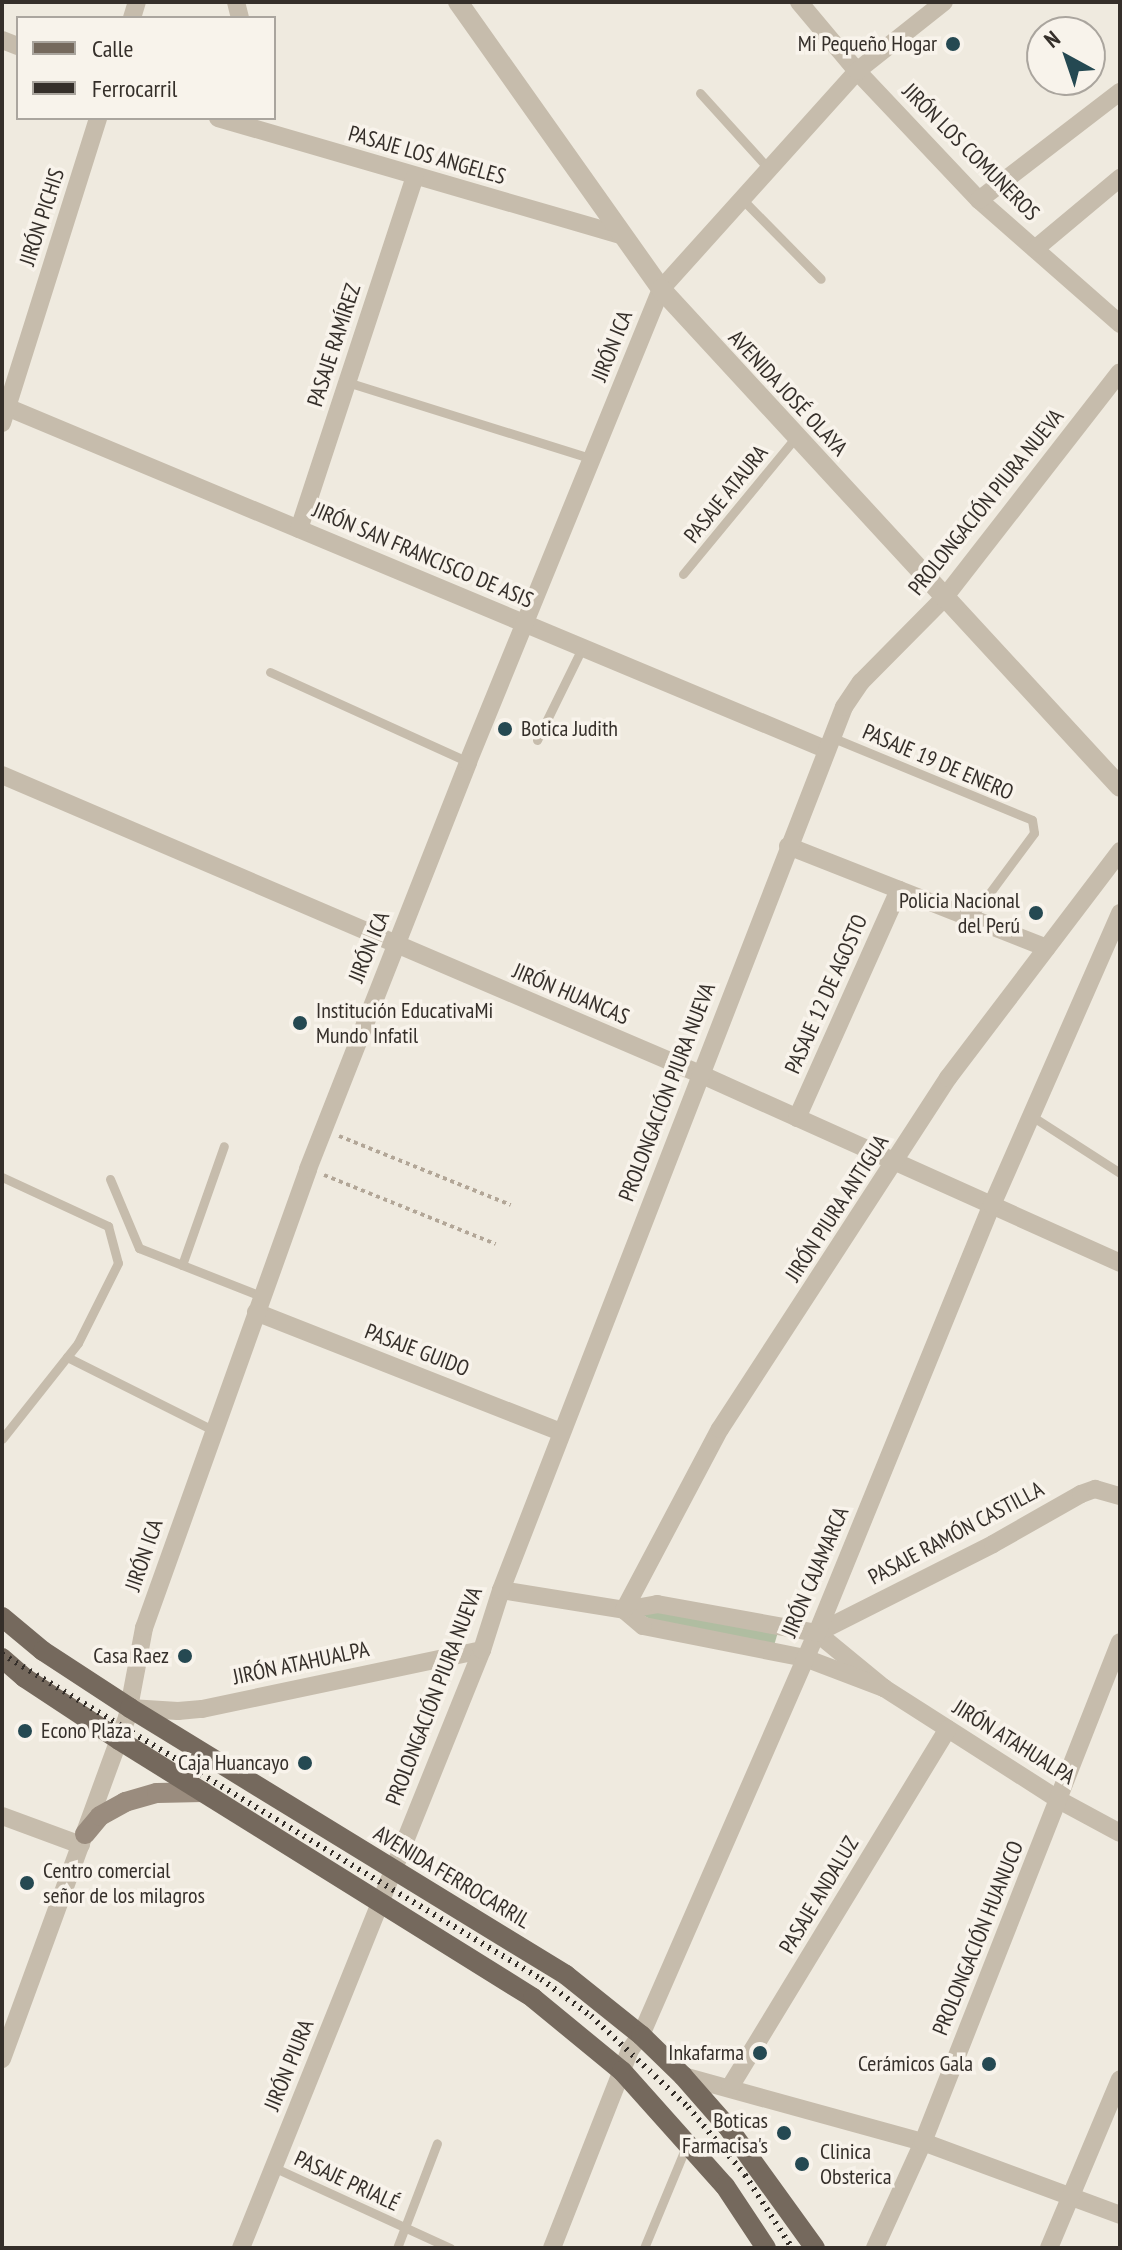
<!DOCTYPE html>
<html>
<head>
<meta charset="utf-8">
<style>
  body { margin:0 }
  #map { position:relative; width:1122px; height:2250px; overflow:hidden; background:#efeadf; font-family:"PT Sans Narrow",sans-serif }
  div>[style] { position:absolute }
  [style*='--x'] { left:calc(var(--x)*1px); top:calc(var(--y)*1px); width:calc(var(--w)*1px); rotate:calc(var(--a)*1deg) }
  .green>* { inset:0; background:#b0bda1 }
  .path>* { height:4px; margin-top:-2px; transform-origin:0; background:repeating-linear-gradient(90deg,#b2a697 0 4px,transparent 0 8px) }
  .service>* { height:9px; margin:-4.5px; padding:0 4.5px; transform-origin:4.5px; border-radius:4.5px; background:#c6bcac }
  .minor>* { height:18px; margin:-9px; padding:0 9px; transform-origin:9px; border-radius:9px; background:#c6bcac }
  .tertiary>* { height:20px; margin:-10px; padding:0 10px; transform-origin:10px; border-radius:10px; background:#c6bcac }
  .secondary>* { height:20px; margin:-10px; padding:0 10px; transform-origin:10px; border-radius:10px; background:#9a8c7e }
  .primary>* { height:20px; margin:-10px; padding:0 10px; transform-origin:10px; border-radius:10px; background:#75695d }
  .rail>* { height:6px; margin-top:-3px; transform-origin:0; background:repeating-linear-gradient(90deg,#352f2a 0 2px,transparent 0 8px) }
  .dots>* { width:22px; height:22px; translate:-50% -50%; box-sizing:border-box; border:4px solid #f8f3eb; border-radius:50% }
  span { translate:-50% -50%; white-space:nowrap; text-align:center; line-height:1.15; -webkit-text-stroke:7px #f8f3eb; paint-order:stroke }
  .poi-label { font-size:22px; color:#352f2a }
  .right { translate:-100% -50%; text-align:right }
  .left { translate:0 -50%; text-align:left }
  .street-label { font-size:22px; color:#352f2a }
  .frame { position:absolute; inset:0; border:4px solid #352f2a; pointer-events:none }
  .legend { position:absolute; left:16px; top:16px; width:260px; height:104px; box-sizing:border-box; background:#f8f3eb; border:2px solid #aaa59e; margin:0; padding:10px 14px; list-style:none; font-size:24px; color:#352f2a }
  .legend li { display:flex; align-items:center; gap:16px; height:40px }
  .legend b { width:40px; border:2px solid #aaa59e }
  .north { position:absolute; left:1026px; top:16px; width:80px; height:80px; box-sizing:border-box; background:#f8f3eb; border:2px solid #aaa59e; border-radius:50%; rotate:320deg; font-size:22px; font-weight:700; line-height:32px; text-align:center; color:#352f2a }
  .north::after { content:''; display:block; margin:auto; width:28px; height:36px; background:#254952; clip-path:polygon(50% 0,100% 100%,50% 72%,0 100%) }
</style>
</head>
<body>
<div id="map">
  <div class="green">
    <i style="clip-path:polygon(658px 1607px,778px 1632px,773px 1649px,660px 1625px,641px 1614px)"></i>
  </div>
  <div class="path">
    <i style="--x:339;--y:1136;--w:185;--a:21.9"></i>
    <i style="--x:324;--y:1175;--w:185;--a:21.9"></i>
  </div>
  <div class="service">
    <i style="--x:700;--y:93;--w:101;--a:47.8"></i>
    <i style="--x:742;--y:199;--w:112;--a:45.4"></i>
    <i style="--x:347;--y:382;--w:258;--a:17.4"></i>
    <i style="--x:683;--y:574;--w:178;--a:-50.5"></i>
    <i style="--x:270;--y:672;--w:217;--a:24.4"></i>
    <i style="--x:831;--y:737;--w:217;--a:22.4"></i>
    <i style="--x:1032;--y:820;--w:13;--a:81"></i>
    <i style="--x:1034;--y:833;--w:106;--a:126.5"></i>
    <i style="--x:537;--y:740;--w:102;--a:-63.9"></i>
    <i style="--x:1030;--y:1115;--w:107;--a:32.8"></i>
    <i style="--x:2;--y:1177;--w:117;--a:24.8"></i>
    <i style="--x:108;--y:1226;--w:38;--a:75"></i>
    <i style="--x:118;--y:1263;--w:89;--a:116.6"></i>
    <i style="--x:78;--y:1343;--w:122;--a:128.4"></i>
    <i style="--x:110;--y:1179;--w:75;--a:67.2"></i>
    <i style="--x:139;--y:1248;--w:131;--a:21.5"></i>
    <i style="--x:182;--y:1265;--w:126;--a:-70.6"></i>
    <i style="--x:67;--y:1357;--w:163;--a:26.6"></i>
    <i style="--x:273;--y:2167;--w:195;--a:24.6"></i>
    <i style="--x:397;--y:2248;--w:112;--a:-69.1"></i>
    <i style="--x:644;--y:2248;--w:113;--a:-67.5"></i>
  </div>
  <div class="minor">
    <i style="--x:236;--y:2;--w:16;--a:76"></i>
    <i style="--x:799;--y:2;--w:90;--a:50"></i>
    <i style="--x:857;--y:71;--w:178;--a:46.6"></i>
    <i style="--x:979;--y:200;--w:188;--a:41.3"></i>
    <i style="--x:132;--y:18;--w:17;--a:-73"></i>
    <i style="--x:2;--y:40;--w:17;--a:21"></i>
    <i style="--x:218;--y:118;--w:422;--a:16.2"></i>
    <i style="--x:979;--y:200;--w:178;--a:-37.5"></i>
    <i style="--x:1035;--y:249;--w:111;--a:-39.9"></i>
    <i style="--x:2;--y:405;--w:892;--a:22.68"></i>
    <i style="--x:2;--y:423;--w:320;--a:-72.5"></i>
    <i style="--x:299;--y:529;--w:371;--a:-71.8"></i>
    <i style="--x:2;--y:775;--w:759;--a:23.19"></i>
    <i style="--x:700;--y:1074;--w:461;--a:24.2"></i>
    <i style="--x:788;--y:846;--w:278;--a:21.5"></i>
    <i style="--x:797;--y:1118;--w:250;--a:-65.9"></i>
    <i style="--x:256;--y:1312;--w:328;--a:21.5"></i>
    <i style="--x:501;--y:1590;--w:125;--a:9.2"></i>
    <i style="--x:624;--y:1610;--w:34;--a:-10"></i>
    <i style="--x:657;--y:1604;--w:163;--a:10.3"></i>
    <i style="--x:817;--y:1633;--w:87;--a:39.4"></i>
    <i style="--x:884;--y:1688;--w:208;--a:32.6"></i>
    <i style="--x:1059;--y:1800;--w:69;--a:28.4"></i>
    <i style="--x:817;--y:1633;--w:197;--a:-26.8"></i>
    <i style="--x:993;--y:1544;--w:101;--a:-29.6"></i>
    <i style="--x:1081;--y:1494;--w:15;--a:-20"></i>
    <i style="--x:1095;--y:1489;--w:26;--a:16"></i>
    <i style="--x:884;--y:1688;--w:85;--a:-159.2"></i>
    <i style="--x:805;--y:1658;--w:165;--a:-168.8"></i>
    <i style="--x:643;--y:1626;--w:25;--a:-140"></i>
    <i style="--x:624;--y:1610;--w:205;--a:-62.1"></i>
    <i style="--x:720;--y:1429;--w:419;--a:-57"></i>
    <i style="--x:948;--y:1078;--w:285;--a:-52.8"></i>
    <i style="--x:130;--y:1708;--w:48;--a:3.6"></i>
    <i style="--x:178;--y:1711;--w:24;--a:-5"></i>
    <i style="--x:202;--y:1709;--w:286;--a:-11.9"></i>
    <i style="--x:2;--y:1816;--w:84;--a:20.2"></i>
    <i style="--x:2;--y:2059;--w:363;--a:-69.9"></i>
    <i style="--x:127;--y:1718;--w:92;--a:-79.3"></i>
    <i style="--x:144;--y:1628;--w:487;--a:-70.3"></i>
    <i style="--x:308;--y:1169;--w:437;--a:-68.5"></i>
    <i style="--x:468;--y:762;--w:511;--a:-67.8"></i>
    <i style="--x:661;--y:289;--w:293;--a:-48"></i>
    <i style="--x:857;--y:71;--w:111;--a:-38.4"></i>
    <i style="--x:683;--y:2076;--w:249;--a:15.4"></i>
    <i style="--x:923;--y:2142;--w:210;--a:20.3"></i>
    <i style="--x:730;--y:2087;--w:419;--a:-58.7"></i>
    <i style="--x:241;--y:2248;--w:645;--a:-68.05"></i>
    <i style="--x:482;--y:1650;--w:63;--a:-72.4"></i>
    <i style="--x:501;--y:1590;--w:947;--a:-68.77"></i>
    <i style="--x:844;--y:707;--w:30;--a:-56"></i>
    <i style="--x:861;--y:682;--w:118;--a:-45.3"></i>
    <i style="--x:944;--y:598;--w:286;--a:-52.1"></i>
    <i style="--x:552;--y:2248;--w:213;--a:-68.5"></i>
    <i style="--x:630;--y:2050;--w:19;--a:-54"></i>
    <i style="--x:641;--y:2035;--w:439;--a:-66.4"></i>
    <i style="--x:817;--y:1633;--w:462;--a:-67.8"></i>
    <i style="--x:992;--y:1205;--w:319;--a:-66.3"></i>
    <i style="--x:875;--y:2248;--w:116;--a:-65.6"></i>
    <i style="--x:923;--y:2142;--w:537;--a:-68.5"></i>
    <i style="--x:1049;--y:2248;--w:183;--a:-67.2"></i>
  </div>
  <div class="tertiary">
    <i style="--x:458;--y:2;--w:352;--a:54.7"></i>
    <i style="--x:661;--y:289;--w:677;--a:47.33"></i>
  </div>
  <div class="secondary">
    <i style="--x:85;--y:1834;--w:23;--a:-50"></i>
    <i style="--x:100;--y:1816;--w:29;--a:-29"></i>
    <i style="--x:125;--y:1802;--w:33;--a:-16"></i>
    <i style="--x:157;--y:1793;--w:46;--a:-1.2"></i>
  </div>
  <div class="primary">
    <i style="--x:2;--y:1617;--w:53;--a:39.7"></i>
    <i style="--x:43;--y:1651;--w:104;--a:33.2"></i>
    <i style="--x:130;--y:1708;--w:511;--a:31.48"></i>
    <i style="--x:566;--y:1975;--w:96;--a:38.7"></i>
    <i style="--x:641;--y:2035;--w:59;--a:44.3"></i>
    <i style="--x:683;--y:2076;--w:67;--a:48.7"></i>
    <i style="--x:727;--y:2126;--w:150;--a:54.2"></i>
    <i style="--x:2;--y:1658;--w:30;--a:41"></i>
    <i style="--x:25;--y:1678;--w:113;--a:33.4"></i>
    <i style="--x:119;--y:1740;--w:488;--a:31.9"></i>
    <i style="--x:533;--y:1998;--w:115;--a:39.4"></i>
    <i style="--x:622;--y:2071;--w:154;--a:48.2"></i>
    <i style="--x:725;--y:2186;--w:74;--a:56.5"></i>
  </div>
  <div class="rail">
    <i style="--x:2;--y:1654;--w:629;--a:31.09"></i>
    <i style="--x:541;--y:1979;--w:62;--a:36.5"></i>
    <i style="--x:591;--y:2016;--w:133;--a:43.2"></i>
    <i style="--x:688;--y:2107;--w:89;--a:50"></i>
    <i style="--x:745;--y:2175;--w:87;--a:57.2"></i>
  </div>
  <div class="dots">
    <i style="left:953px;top:44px;background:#254952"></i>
    <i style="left:505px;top:729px;background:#254952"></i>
    <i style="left:1036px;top:913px;background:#254952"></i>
    <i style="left:300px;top:1023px;background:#254952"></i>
    <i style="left:185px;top:1656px;background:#254952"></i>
    <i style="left:25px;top:1731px;background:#254952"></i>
    <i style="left:305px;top:1763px;background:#254952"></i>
    <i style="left:27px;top:1883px;background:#254952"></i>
    <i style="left:760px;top:2053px;background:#254952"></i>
    <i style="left:989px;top:2064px;background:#254952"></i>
    <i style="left:784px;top:2133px;background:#254952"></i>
    <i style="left:802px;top:2164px;background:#254952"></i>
  </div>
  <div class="poi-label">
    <span class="right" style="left:937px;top:44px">Mi Pequeño Hogar</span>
    <span class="left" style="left:521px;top:729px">Botica Judith</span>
    <span class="right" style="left:1020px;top:913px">Policia Nacional<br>del Perú</span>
    <span class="left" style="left:316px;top:1023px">Institución EducativaMi<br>Mundo Infatil</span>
    <span class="right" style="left:169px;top:1656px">Casa Raez</span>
    <span class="left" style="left:41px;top:1731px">Econo Plaza</span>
    <span class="right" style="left:289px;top:1763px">Caja Huancayo</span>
    <span class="left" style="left:43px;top:1883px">Centro comercial<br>señor de los milagros</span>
    <span class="right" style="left:744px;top:2053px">Inkafarma</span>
    <span class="right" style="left:973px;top:2064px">Cerámicos Gala</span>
    <span class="right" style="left:768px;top:2133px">Boticas<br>Farmacisa's</span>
    <span class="left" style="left:820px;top:2164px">Clinica<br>Obsterica</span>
  </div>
  <div class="street-label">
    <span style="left:971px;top:152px;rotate:45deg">JIRÓN LOS COMUNEROS</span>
    <span style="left:427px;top:155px;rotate:16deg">PASAJE LOS ANGELES</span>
    <span style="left:42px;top:217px;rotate:-72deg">JIRÓN PICHIS</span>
    <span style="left:334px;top:345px;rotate:-72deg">PASAJE RAMÍREZ</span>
    <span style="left:612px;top:346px;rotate:-68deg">JIRÓN ICA</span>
    <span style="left:788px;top:393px;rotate:47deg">AVENIDA JOSÉ OLAYA</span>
    <span style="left:726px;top:494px;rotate:-51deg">PASAJE ATAURA</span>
    <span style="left:986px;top:502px;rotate:-51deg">PROLONGACIÓN PIURA NUEVA</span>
    <span style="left:423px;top:555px;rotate:23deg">JIRÓN SAN FRANCISCO DE ASIS</span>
    <span style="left:938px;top:762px;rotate:23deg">PASAJE 19 DE ENERO</span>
    <span style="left:369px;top:947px;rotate:-68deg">JIRÓN ICA</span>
    <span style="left:571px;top:994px;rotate:23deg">JIRÓN HUANCAS</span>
    <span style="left:826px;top:994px;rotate:-66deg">PASAJE 12 DE AGOSTO</span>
    <span style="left:667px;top:1092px;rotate:-69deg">PROLONGACIÓN PIURA NUEVA</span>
    <span style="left:837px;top:1208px;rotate:-57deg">JIRÓN PIURA ANTIGUA</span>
    <span style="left:417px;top:1350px;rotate:21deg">PASAJE GUIDO</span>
    <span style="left:956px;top:1533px;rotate:-28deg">PASAJE RAMÓN CASTILLA</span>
    <span style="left:144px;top:1555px;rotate:-71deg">JIRÓN ICA</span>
    <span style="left:815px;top:1572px;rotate:-67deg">JIRÓN CAJAMARCA</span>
    <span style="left:301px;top:1663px;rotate:-12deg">JIRÓN ATAHUALPA</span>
    <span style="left:434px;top:1696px;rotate:-69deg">PROLONGACIÓN PIURA NUEVA</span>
    <span style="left:1014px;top:1742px;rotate:32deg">JIRÓN ATAHUALPA</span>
    <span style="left:452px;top:1877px;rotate:31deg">AVENIDA FERROCARRIL</span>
    <span style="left:819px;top:1895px;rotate:-59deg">PASAJE ANDALUZ</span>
    <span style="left:978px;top:1938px;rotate:-68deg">PROLONGACIÓN HUANUCO</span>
    <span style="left:289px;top:2065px;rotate:-68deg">JIRÓN PIURA</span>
    <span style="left:347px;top:2181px;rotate:25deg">PASAJE PRIALÉ</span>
  </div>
  <div class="frame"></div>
  <ul class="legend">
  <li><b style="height:10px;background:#75695d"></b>Calle</li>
  <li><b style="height:10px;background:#352f2a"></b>Ferrocarril</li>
  </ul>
  <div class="north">N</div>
</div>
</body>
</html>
